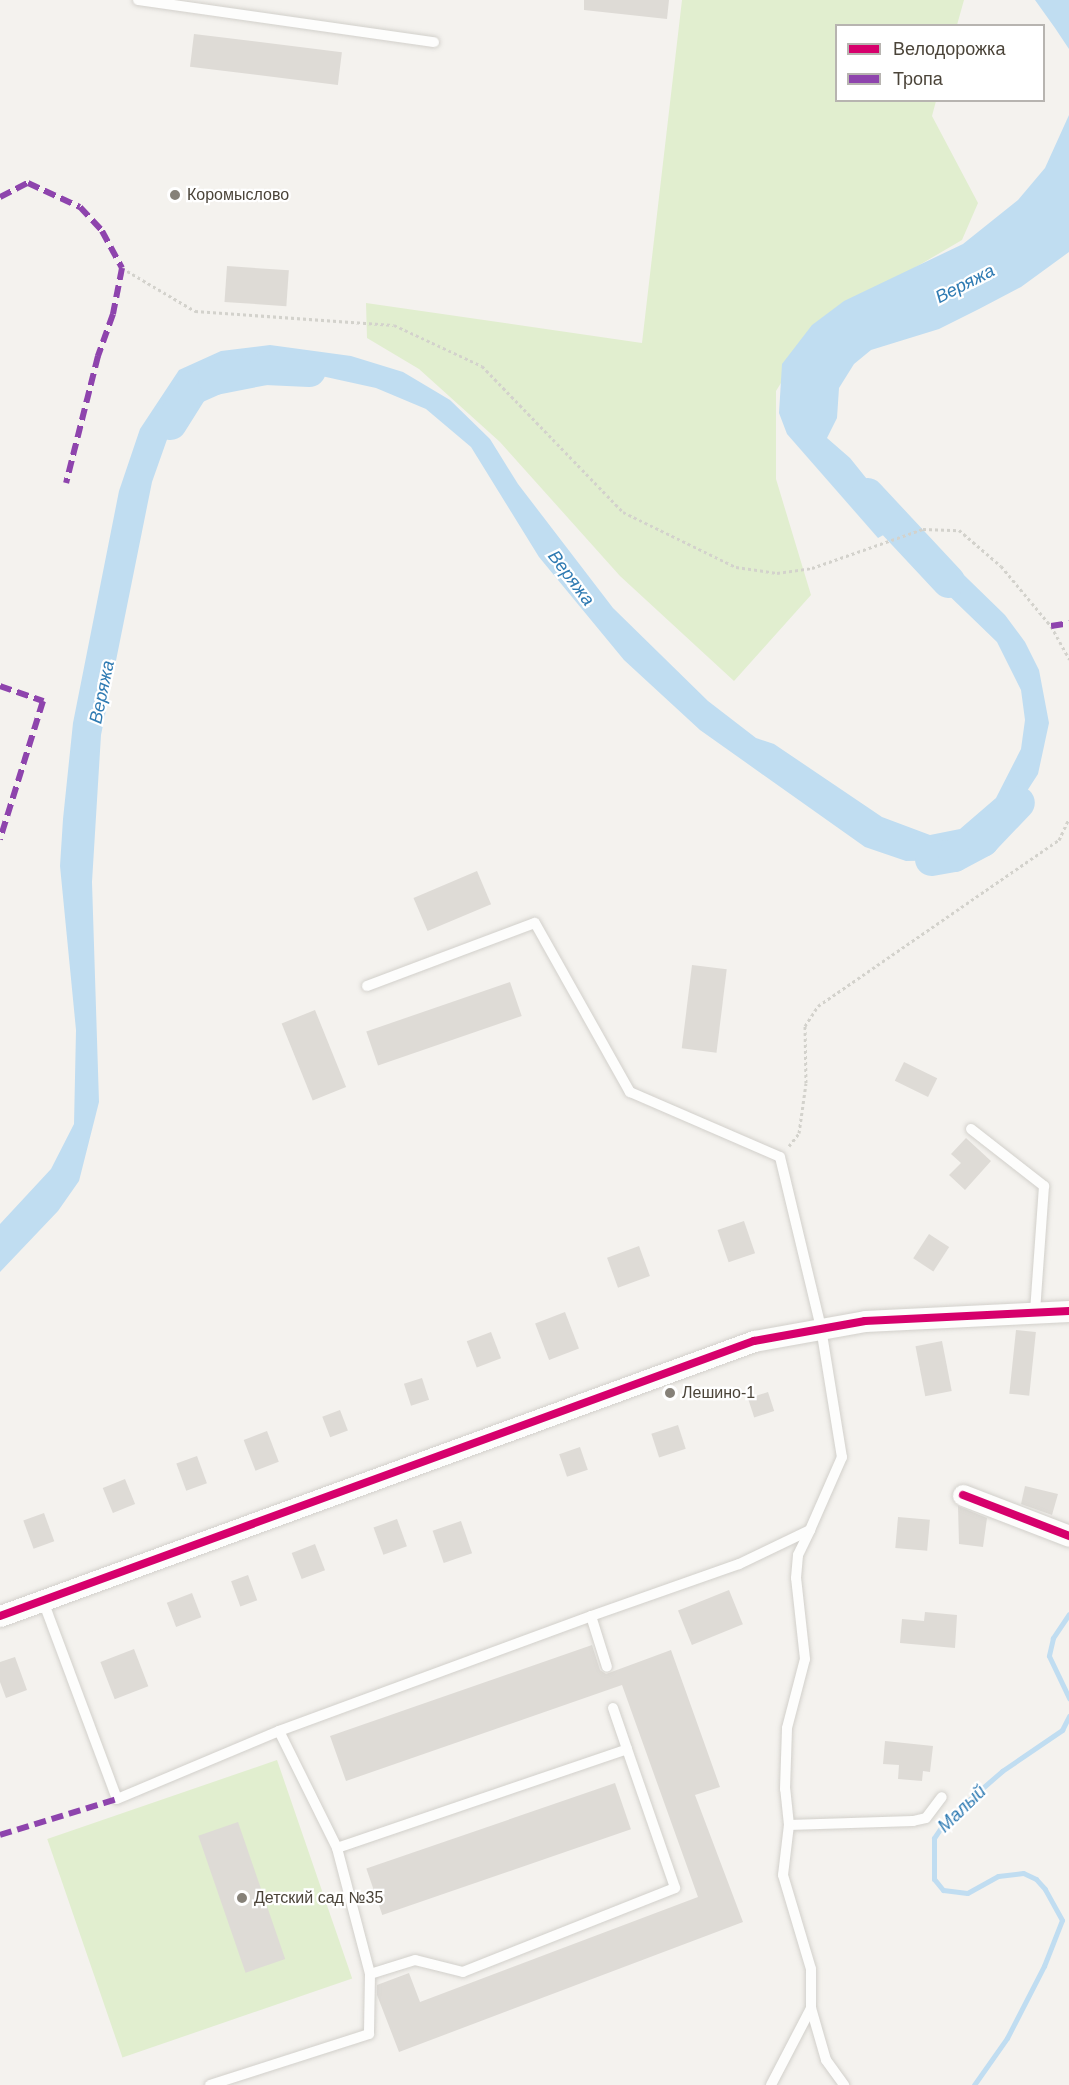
<!DOCTYPE html>
<html>
<head>
<meta charset="utf-8">
<style>
  body { margin:0 }
  #map { position:relative; width:1069px; height:2085px; overflow:hidden; background:#f4f2ee; font-family:Arial,sans-serif }
  div>[style] { position:absolute }
  [style*='--x'] { left:calc(var(--x)*1px); top:calc(var(--y)*1px); width:calc(var(--w)*1px); rotate:calc(var(--a)*1deg) }
  .green>* { inset:0; background:#e1eecf; transform-origin:0 0 }
  .water>* { inset:0; background:#c0ddf1 }
  .stream>* { height:5px; margin:-2.5px; padding:0 2.5px; transform-origin:2.5px; border-radius:2.5px; background:#c0ddf1 }
  .river>* { height:33px; margin:-16.5px; padding:0 16.5px; transform-origin:16.5px; border-radius:16.5px; background:#c0ddf1 }
  .building>* { inset:0; background:#dedbd6; transform-origin:0 0 }
  .path>* { height:3px; margin-top:-1.5px; transform-origin:0; background:repeating-linear-gradient(90deg,#d3d2cc 0 3px,transparent 0 6px) }
  .roads { filter:drop-shadow(0 0 2px #d2d0cb) drop-shadow(0 0 2px #d2d0cb) }
  .service>* { height:10px; margin:-5px; padding:0 5px; transform-origin:5px; border-radius:5px; background:#fdfdfc }
  .minor>* { height:21px; margin:-10.5px; padding:0 10.5px; transform-origin:10.5px; border-radius:10.5px; background:#fdfdfc }
  .quiet>* { height:6px; margin-top:-3px; transform-origin:0; background:repeating-linear-gradient(90deg,#8e44ad 0 12px,transparent 0 18px) }
  .cycleway>* { height:8px; margin:-4px; padding:0 4px; transform-origin:4px; border-radius:4px; background:#d6006c }
  .dots>* { width:16px; height:16px; translate:-50% -50%; box-sizing:border-box; border:3px solid #fff; border-radius:50% }
  span { translate:-50% -50%; white-space:nowrap; text-align:center; line-height:1.15; -webkit-text-stroke:4.5px #fff; paint-order:stroke }
  .poi-label { font-size:16px; color:#4b4439 }
  .left { translate:0 -50%; text-align:left }
  .water-label { font-size:18px; color:#2e7ab2; font-style:italic }
  .legend { position:absolute; left:835px; top:24px; width:210px; height:78px; box-sizing:border-box; background:#fff; border:2px solid #b7b4b0; margin:0; padding:8px 10px; list-style:none; font-size:18px; color:#4b4439 }
  .legend li { display:flex; align-items:center; gap:12px; height:30px }
  .legend b { width:30px; border:2px solid #b7b4b0 }
</style>
</head>
<body>
<div id="map">
  <div class="green">
    <i style="clip-path:polygon(682px 0,964px 0,957px 25px,836px 26px,836px 100px,936px 101px,932px 116px,978px 203px,962px 240px,817px 325px,776px 391px,776px 479px,811px 595px,734px 681px,620px 576px,500px 442px,419px 369px,367px 338px,366px 303px,642px 343px)"></i>
    <i style="left:277px;top:1760px;width:231px;height:243px;rotate:71deg"></i>
  </div>
  <div class="water">
    <i style="clip-path:polygon(1035px 0,1069px 0,1069px 49px,1055px 28px)"></i>
    <i style="clip-path:polygon(1069px 115px,1069px 252px,1021px 287px,979px 309px,939px 329px,871px 350px,854px 364px,839px 388px,837px 418px,827px 438px,850px 458px,903px 524px,878px 538px,787px 434px,779px 413px,782px 364px,812px 325px,844px 301px,963px 244px,1018px 200px,1045px 168px)"></i>
    <i style="clip-path:polygon(270px 345px,351px 356px,403px 372px,450px 400px,490px 439px,518px 484px,613px 608px,708px 701px,756px 738px,774px 744px,882px 817px,930px 835px,960px 829px,996px 798px,1021px 749px,1025px 720px,1021px 690px,997px 642px,907px 555px,931px 543px,1005px 615px,1025px 642px,1039px 670px,1049px 723px,1038px 774px,1018px 805px,989px 834px,951px 860px,906px 861px,865px 847px,700px 730px,624px 660px,539px 557px,471px 447px,426px 409px,376px 388px,294px 370px,263px 368px,197px 384px,176px 414px,152px 482px,101px 735px,92px 882px,99px 1102px,79px 1181px,58px 1211px,0 1272px,0 1224px,51px 1169px,74px 1124px,76px 1030px,60px 866px,63px 819px,73px 723px,119px 491px,140px 429px,179px 370px,221px 351px)"></i>
  </div>
  <div class="stream">
    <i style="--x:1069;--y:1614;--w:29;--a:124"></i>
    <i style="--x:1053;--y:1638;--w:18;--a:103"></i>
    <i style="--x:1049;--y:1656;--w:47;--a:64.5"></i>
    <i style="--x:974;--y:2085;--w:57;--a:-54.9"></i>
    <i style="--x:1007;--y:2038;--w:81;--a:-62.8"></i>
    <i style="--x:1044;--y:1966;--w:49;--a:-68.6"></i>
    <i style="--x:1062;--y:1920;--w:35;--a:-119"></i>
    <i style="--x:1045;--y:1889;--w:13;--a:-132"></i>
    <i style="--x:1036;--y:1879;--w:14;--a:-155"></i>
    <i style="--x:1023;--y:1873;--w:25;--a:173"></i>
    <i style="--x:998;--y:1876;--w:35;--a:151"></i>
    <i style="--x:967;--y:1893;--w:24;--a:-173"></i>
    <i style="--x:943;--y:1890;--w:14;--a:-129"></i>
    <i style="--x:934;--y:1879;--w:41;--a:-90"></i>
    <i style="--x:934;--y:1838;--w:23;--a:-56"></i>
    <i style="--x:947;--y:1819;--w:73;--a:-41.1"></i>
    <i style="--x:1002;--y:1771;--w:73;--a:-34.3"></i>
    <i style="--x:1062;--y:1730;--w:16;--a:-63"></i>
  </div>
  <div class="river">
    <i style="--x:170;--y:423;--w:41;--a:-57.8"></i>
    <i style="--x:192;--y:388;--w:24;--a:-24"></i>
    <i style="--x:214;--y:378;--w:52;--a:-11.1"></i>
    <i style="--x:265;--y:368;--w:44;--a:2.6"></i>
    <i style="--x:867;--y:494;--w:119;--a:47"></i>
    <i style="--x:931;--y:859;--w:23;--a:-10"></i>
    <i style="--x:954;--y:855;--w:32;--a:-28"></i>
    <i style="--x:982;--y:840;--w:52;--a:-46.5"></i>
  </div>
  <div class="building">
    <i style="clip-path:polygon(584px 0,669px 0,667px 19px,584px 10px)"></i>
    <i style="left:194px;top:34px;width:149px;height:33px;rotate:7deg"></i>
    <i style="left:227px;top:266px;width:62px;height:36px;rotate:4deg"></i>
    <i style="left:477px;top:871px;width:36px;height:69px;rotate:67deg"></i>
    <i style="left:692px;top:965px;width:35px;height:84px;rotate:7deg"></i>
    <i style="left:510px;top:982px;width:36px;height:152px;rotate:71deg"></i>
    <i style="left:315px;top:1010px;width:83px;height:36px;rotate:68deg"></i>
    <i style="left:904px;top:1062px;width:37px;height:21px;rotate:26deg"></i>
    <i style="clip-path:polygon(966px 1138px,991px 1161px,965px 1190px,949px 1175px,961px 1163px,951px 1154px)"></i>
    <i style="left:744px;top:1221px;width:34px;height:28px;rotate:71deg"></i>
    <i style="left:929px;top:1234px;width:24px;height:29px;rotate:33deg"></i>
    <i style="left:639px;top:1246px;width:32px;height:34px;rotate:70deg"></i>
    <i style="left:565px;top:1312px;width:39px;height:32px;rotate:69deg"></i>
    <i style="left:1016px;top:1330px;width:20px;height:64px;rotate:6deg"></i>
    <i style="left:491px;top:1332px;width:28px;height:26px;rotate:69deg"></i>
    <i style="left:942px;top:1341px;width:51px;height:27px;rotate:79deg"></i>
    <i style="left:422px;top:1378px;width:23px;height:19px;rotate:72deg"></i>
    <i style="left:768px;top:1392px;width:20px;height:21px;rotate:72deg"></i>
    <i style="left:340px;top:1410px;width:22px;height:19px;rotate:69deg"></i>
    <i style="left:678px;top:1425px;width:25px;height:28px;rotate:72deg"></i>
    <i style="left:267px;top:1431px;width:33px;height:25px;rotate:69deg"></i>
    <i style="left:580px;top:1447px;width:24px;height:22px;rotate:71deg"></i>
    <i style="left:197px;top:1456px;width:29px;height:22px;rotate:70deg"></i>
    <i style="left:125px;top:1479px;width:27px;height:24px;rotate:68deg"></i>
    <i style="clip-path:polygon(1025px 1486px,1058px 1494px,1052px 1515px,1021px 1504px)"></i>
    <i style="clip-path:polygon(958px 1506px,987px 1518px,983px 1547px,959px 1544px)"></i>
    <i style="left:44px;top:1513px;width:30px;height:22px;rotate:70deg"></i>
    <i style="left:898px;top:1517px;width:32px;height:31px;rotate:5deg"></i>
    <i style="left:397px;top:1519px;width:29px;height:25px;rotate:70deg"></i>
    <i style="left:461px;top:1521px;width:34px;height:30px;rotate:71deg"></i>
    <i style="left:315px;top:1544px;width:28px;height:25px;rotate:69deg"></i>
    <i style="left:248px;top:1575px;width:27px;height:18px;rotate:70deg"></i>
    <i style="left:729px;top:1590px;width:37px;height:55px;rotate:68deg"></i>
    <i style="left:192px;top:1593px;width:26px;height:27px;rotate:69deg"></i>
    <i style="clip-path:polygon(925px 1612px,957px 1615px,955px 1648px,900px 1643px,902px 1619px,924px 1621px)"></i>
    <i style="clip-path:polygon(592px 1645px,600px 1670px,606px 1674px,671px 1650px,720px 1787px,695px 1795px,743px 1922px,399px 2052px,377px 1995px,377px 1985px,409px 1973px,420px 2002px,698px 1897px,622px 1685px,346px 1781px,330px 1736px)"></i>
    <i style="left:134px;top:1649px;width:40px;height:36px;rotate:69deg"></i>
    <i style="clip-path:polygon(15px 1657px,27px 1690px,6px 1698px,0 1682px,0 1662px)"></i>
    <i style="clip-path:polygon(885px 1741px,933px 1746px,930px 1772px,923px 1771px,922px 1781px,898px 1779px,899px 1765px,883px 1764px)"></i>
    <i style="left:615px;top:1783px;width:49px;height:263px;rotate:71deg"></i>
    <i style="left:238px;top:1822px;width:145px;height:42px;rotate:71deg"></i>
  </div>
  <div class="path">
    <i style="--x:122;--y:268;--w:85;--a:30.5"></i>
    <i style="--x:195;--y:311;--w:199;--a:4"></i>
    <i style="--x:394;--y:325;--w:97;--a:25"></i>
    <i style="--x:482;--y:366;--w:203;--a:46"></i>
    <i style="--x:623;--y:512;--w:126;--a:26"></i>
    <i style="--x:736;--y:567;--w:41;--a:8.3"></i>
    <i style="--x:777;--y:573;--w:35;--a:-8"></i>
    <i style="--x:812;--y:568;--w:118;--a:-19.4"></i>
    <i style="--x:923;--y:529;--w:36;--a:2"></i>
    <i style="--x:959;--y:530;--w:55;--a:40.6"></i>
    <i style="--x:1001;--y:566;--w:78;--a:50.2"></i>
    <i style="--x:1051;--y:626;--w:38;--a:61"></i>
    <i style="--x:789;--y:1146;--w:16;--a:-52"></i>
    <i style="--x:799;--y:1133;--w:50;--a:-82"></i>
    <i style="--x:806;--y:1083;--w:57;--a:-91"></i>
    <i style="--x:805;--y:1026;--w:24;--a:-57"></i>
    <i style="--x:818;--y:1006;--w:293;--a:-34.6"></i>
    <i style="--x:1059;--y:840;--w:23;--a:-65"></i>
  </div>
  <div class="roads">
    <div class="service">
      <i style="--x:138;--y:0;--w:299;--a:8.1"></i>
      <i style="--x:367;--y:986;--w:179;--a:-20.6"></i>
      <i style="--x:535;--y:923;--w:194;--a:60.7"></i>
      <i style="--x:630;--y:1092;--w:163;--a:23.4"></i>
      <i style="--x:780;--y:1157;--w:176;--a:76.5"></i>
      <i style="--x:821;--y:1328;--w:131;--a:80.8"></i>
      <i style="--x:842;--y:1457;--w:80;--a:113.7"></i>
      <i style="--x:810;--y:1530;--w:79;--a:154.4"></i>
      <i style="--x:739;--y:1564;--w:157;--a:160.6"></i>
      <i style="--x:591;--y:1616;--w:53;--a:72.6"></i>
      <i style="--x:971;--y:1129;--w:93;--a:38"></i>
      <i style="--x:1044;--y:1186;--w:125;--a:94.1"></i>
      <i style="--x:43;--y:1601;--w:211;--a:69.5"></i>
      <i style="--x:117;--y:1799;--w:176;--a:-22.8"></i>
      <i style="--x:279;--y:1731;--w:131;--a:63.6"></i>
      <i style="--x:337;--y:1848;--w:130;--a:75.3"></i>
      <i style="--x:370;--y:1974;--w:60;--a:91"></i>
      <i style="--x:369;--y:2034;--w:167;--a:162.2"></i>
      <i style="--x:613;--y:1708;--w:43;--a:71.1"></i>
      <i style="--x:279;--y:1731;--w:333;--a:-20.2"></i>
      <i style="--x:789;--y:1825;--w:124;--a:-1.8"></i>
      <i style="--x:913;--y:1821;--w:13;--a:-13"></i>
      <i style="--x:926;--y:1818;--w:26;--a:-53"></i>
      <i style="--x:337;--y:1848;--w:306;--a:-18.8"></i>
      <i style="--x:627;--y:1749;--w:147;--a:70.9"></i>
      <i style="--x:675;--y:1888;--w:228;--a:158.4"></i>
      <i style="--x:463;--y:1972;--w:49;--a:-166"></i>
      <i style="--x:415;--y:1960;--w:47;--a:162.7"></i>
      <i style="--x:811;--y:2008;--w:54;--a:73.9"></i>
      <i style="--x:826;--y:2060;--w:31;--a:54"></i>
      <i style="--x:771;--y:2085;--w:87;--a:-62.5"></i>
      <i style="--x:811;--y:2008;--w:39;--a:-90"></i>
      <i style="--x:811;--y:1969;--w:98;--a:-106.6"></i>
      <i style="--x:783;--y:1875;--w:50;--a:-83.2"></i>
      <i style="--x:789;--y:1825;--w:36;--a:-96"></i>
      <i style="--x:785;--y:1789;--w:61;--a:-88.1"></i>
      <i style="--x:787;--y:1728;--w:71;--a:-75.4"></i>
      <i style="--x:805;--y:1659;--w:81;--a:-96.3"></i>
      <i style="--x:796;--y:1578;--w:23;--a:-85"></i>
      <i style="--x:798;--y:1555;--w:28;--a:-64"></i>
    </div>
    <div class="minor">
      <i style="--x:963;--y:1495;--w:114;--a:21.1"></i>
      <i style="--x:0;--y:1616;--w:803;--a:-20.04"></i>
      <i style="--x:754;--y:1341;--w:113;--a:-10.2"></i>
      <i style="--x:865;--y:1321;--w:204;--a:-2.8"></i>
    </div>
  </div>
  <div class="quiet">
    <i style="--x:0;--y:197;--w:31;--a:-27"></i>
    <i style="--x:28;--y:183;--w:57;--a:24.8"></i>
    <i style="--x:80;--y:207;--w:33;--a:47"></i>
    <i style="--x:102;--y:231;--w:42;--a:61.6"></i>
    <i style="--x:122;--y:268;--w:47;--a:101.1"></i>
    <i style="--x:113;--y:314;--w:45;--a:109.7"></i>
    <i style="--x:98;--y:356;--w:131;--a:104.1"></i>
    <i style="--x:1051;--y:626;--w:18;--a:-9"></i>
    <i style="--x:0;--y:686;--w:46;--a:19.2"></i>
    <i style="--x:43;--y:701;--w:145;--a:107.3"></i>
    <i style="--x:0;--y:1835;--w:122;--a:-17.1"></i>
  </div>
  <div class="cycleway">
    <i style="--x:963;--y:1495;--w:114;--a:21.1"></i>
    <i style="--x:0;--y:1616;--w:803;--a:-20.04"></i>
    <i style="--x:754;--y:1341;--w:113;--a:-10.2"></i>
    <i style="--x:865;--y:1321;--w:204;--a:-2.8"></i>
  </div>
  <div class="dots">
    <i style="left:175px;top:195px;background:#868178"></i>
    <i style="left:670px;top:1393px;background:#868178"></i>
    <i style="left:242px;top:1898px;background:#868178"></i>
  </div>
  <div class="poi-label">
    <span class="left" style="left:187px;top:195px">Коромыслово</span>
    <span class="left" style="left:682px;top:1393px">Лешино-1</span>
    <span class="left" style="left:254px;top:1898px">Детский сад №35</span>
  </div>
  <div class="water-label">
    <span style="left:965px;top:284px;rotate:-27deg">Веряжа</span>
    <span style="left:571px;top:578px;rotate:53deg">Веряжа</span>
    <span style="left:102px;top:692px;rotate:-78deg">Веряжа</span>
    <span style="left:962px;top:1809px;rotate:-44deg">Малый</span>
  </div>
  <ul class="legend">
  <li><b style="height:8px;background:#d6006c"></b>Велодорожка</li>
  <li><b style="height:8px;background:#8e44ad"></b>Тропа</li>
  </ul>
</div>
</body>
</html>
